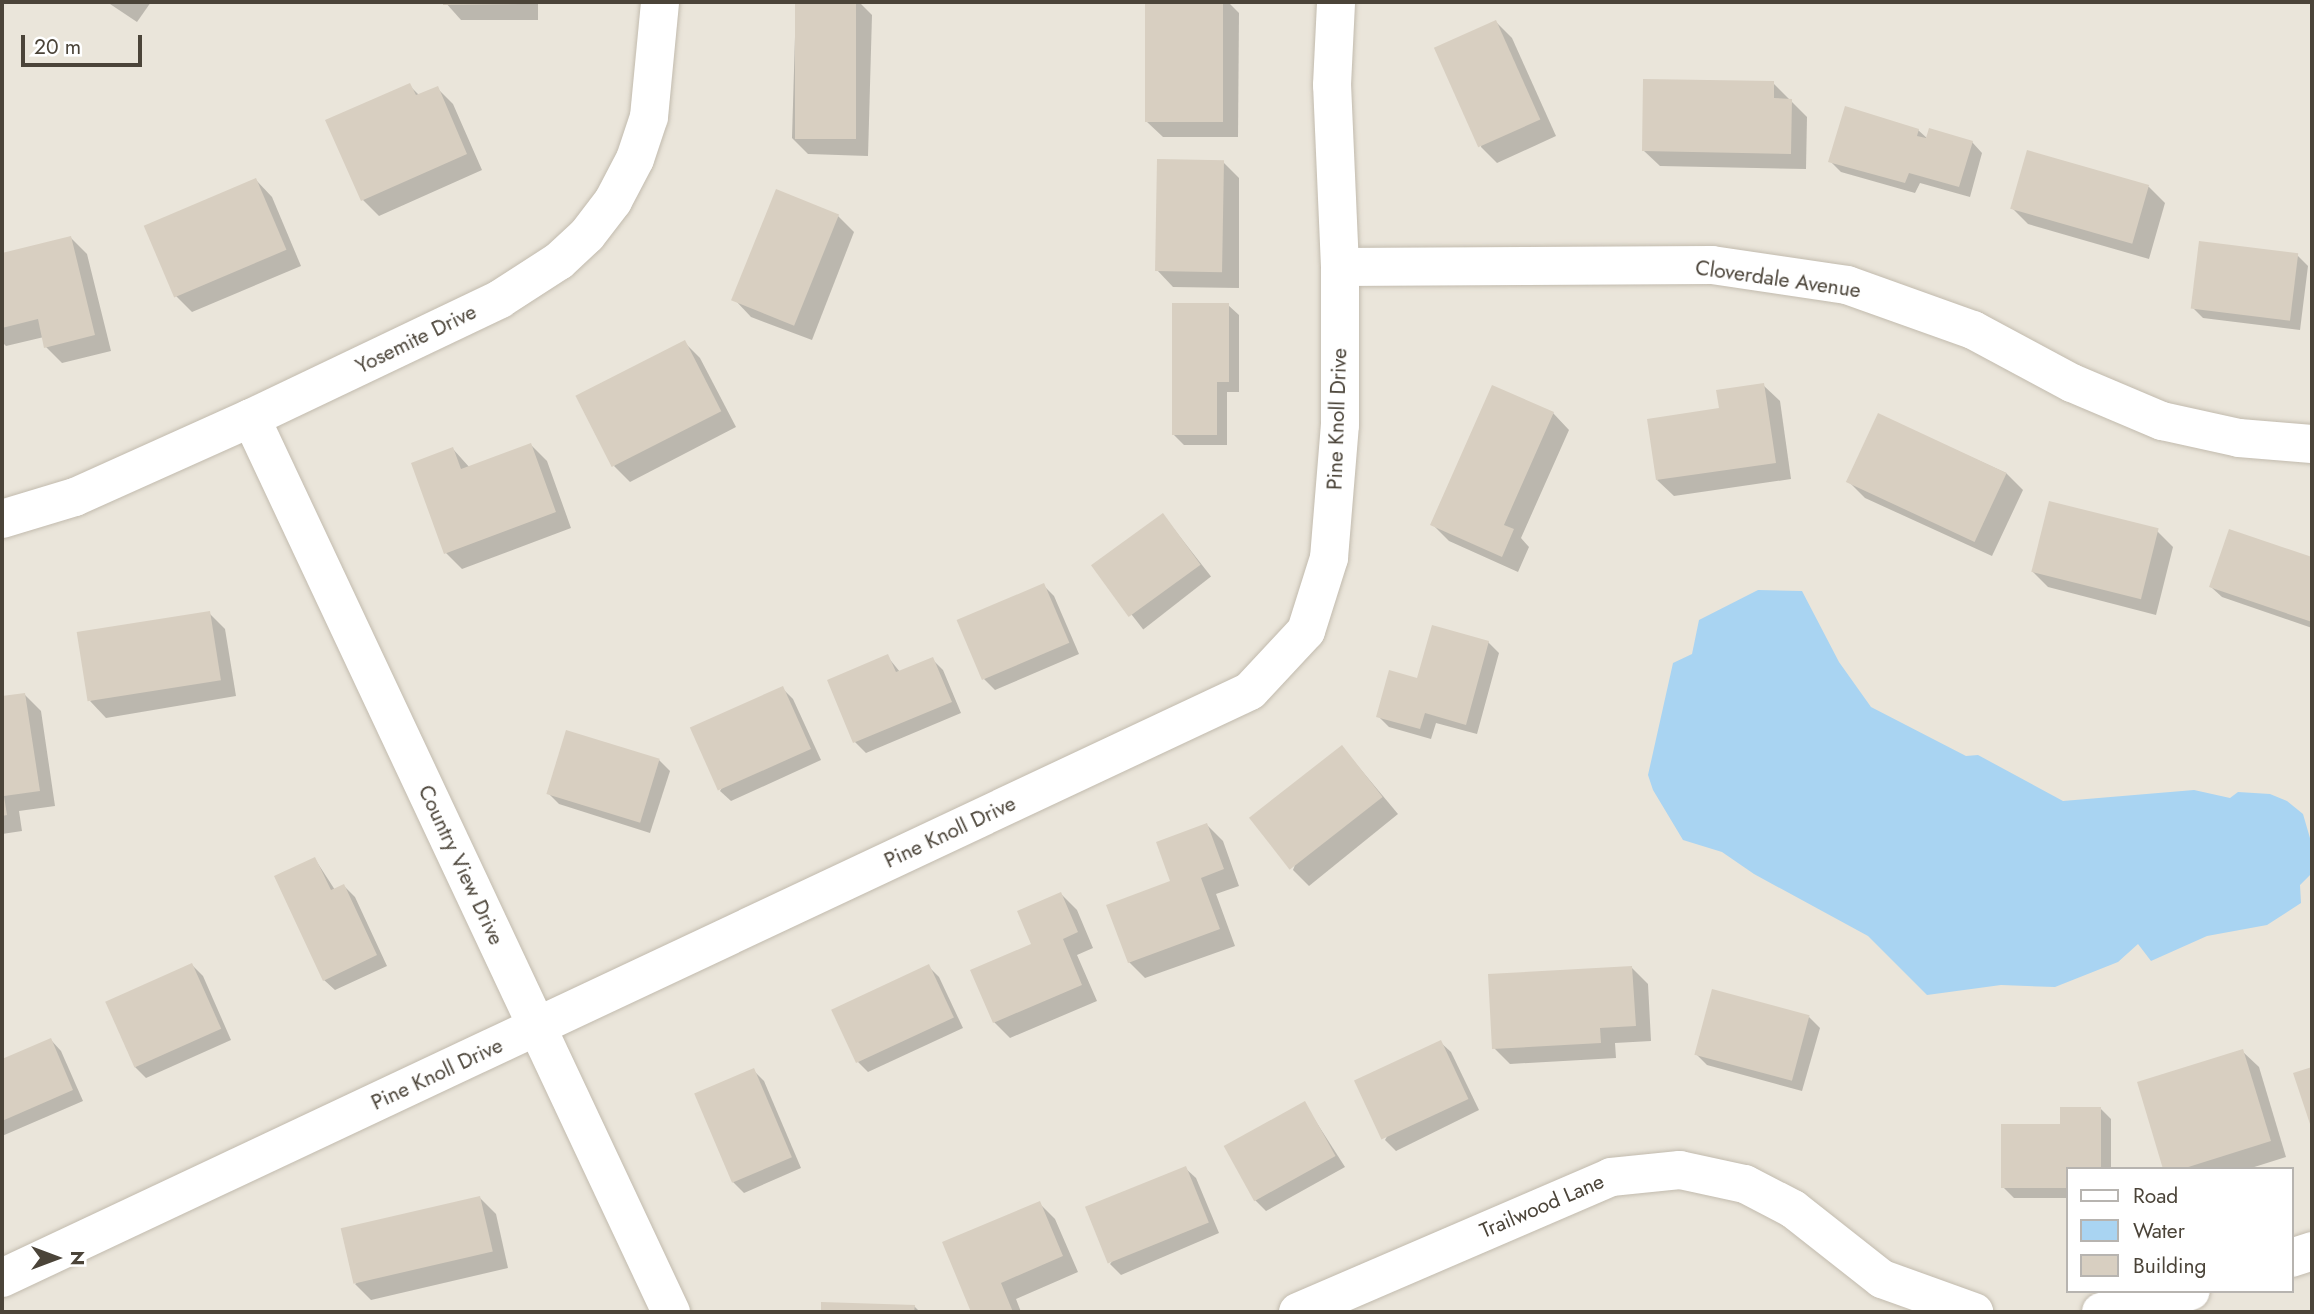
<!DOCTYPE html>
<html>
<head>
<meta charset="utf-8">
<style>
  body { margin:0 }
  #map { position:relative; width:2314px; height:1314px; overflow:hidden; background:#f6f3ec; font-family:Jost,sans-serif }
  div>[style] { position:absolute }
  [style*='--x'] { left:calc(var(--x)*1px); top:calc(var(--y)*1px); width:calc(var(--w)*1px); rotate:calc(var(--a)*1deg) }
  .residential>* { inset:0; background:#eae5da }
  .water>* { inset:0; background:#a9d4f2 }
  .shadow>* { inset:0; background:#0003; transform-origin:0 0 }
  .building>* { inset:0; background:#d8cfc1; transform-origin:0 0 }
  .roads { filter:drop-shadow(0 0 2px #c2bbae) drop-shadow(0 0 2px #c2bbae) }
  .street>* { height:38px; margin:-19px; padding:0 19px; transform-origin:19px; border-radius:19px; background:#fff }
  span { translate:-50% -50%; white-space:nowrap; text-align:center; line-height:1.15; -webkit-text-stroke:5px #fff; paint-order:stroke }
  .street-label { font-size:21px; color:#4b4439 }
  .frame { position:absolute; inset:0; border:4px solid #4b4439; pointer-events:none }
  .legend { position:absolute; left:2066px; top:1167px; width:228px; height:126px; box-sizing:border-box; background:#fff; border:2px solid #b7b4b0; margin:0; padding:9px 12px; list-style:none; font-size:21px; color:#4b4439 }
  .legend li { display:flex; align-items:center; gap:14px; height:35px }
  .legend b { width:35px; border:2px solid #b7b4b0 }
  .north { position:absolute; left:21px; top:1223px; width:70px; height:70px; -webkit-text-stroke:5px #fff; paint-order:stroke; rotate:90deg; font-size:19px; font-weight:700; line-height:28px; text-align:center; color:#4b4439 }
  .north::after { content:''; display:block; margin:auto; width:24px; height:32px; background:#4b4439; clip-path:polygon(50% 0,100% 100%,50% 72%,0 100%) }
  .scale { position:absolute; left:21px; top:35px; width:121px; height:32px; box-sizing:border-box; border:4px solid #4b4439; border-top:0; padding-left:9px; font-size:21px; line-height:24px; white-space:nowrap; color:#4b4439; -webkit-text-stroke:5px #fff; paint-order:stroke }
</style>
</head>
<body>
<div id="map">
  <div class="residential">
    <i style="clip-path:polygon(evenodd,2px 2px,2312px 2px,2312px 1312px,2px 1312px,2px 2px,2067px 1169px,2291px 1169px,2291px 1291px,2067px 1291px,2067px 1169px)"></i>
  </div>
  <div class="water">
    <i style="clip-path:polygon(1758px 590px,1802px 591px,1839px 662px,1871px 707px,1966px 756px,1978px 755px,2063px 801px,2194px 790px,2230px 798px,2238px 792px,2270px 794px,2287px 801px,2303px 814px,2312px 845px,2312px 873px,2300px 885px,2301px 903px,2267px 925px,2207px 936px,2151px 961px,2138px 944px,2118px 962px,2055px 987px,2001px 985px,1927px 995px,1868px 936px,1754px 874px,1722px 852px,1683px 840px,1653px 790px,1648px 775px,1673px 663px,1692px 654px,1699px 620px)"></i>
  </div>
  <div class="shadow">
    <i style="clip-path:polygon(107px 2px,151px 2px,137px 22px)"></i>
    <i style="clip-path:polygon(445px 2px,538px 2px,538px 20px,461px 20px)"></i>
    <i style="clip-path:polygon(796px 2px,859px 2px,872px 15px,868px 156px,808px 154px,792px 138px)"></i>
    <i style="clip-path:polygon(1146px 2px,1228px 2px,1239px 13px,1238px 137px,1163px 137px,1146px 121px)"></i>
    <i style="clip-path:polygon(1496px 22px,1512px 38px,1556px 136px,1497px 163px,1481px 147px)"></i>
    <i style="clip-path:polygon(1773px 83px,1807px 117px,1806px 169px,1660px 166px,1643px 150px)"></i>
    <i style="clip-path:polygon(409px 85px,420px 96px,437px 88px,453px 104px,482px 170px,379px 216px,363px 200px)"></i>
    <i style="clip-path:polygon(1918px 130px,1928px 139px,1972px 142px,1982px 153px,1970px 197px,1920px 183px,1915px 193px,1841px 172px,1830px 161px)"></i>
    <i style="clip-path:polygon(2028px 152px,2149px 187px,2165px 203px,2149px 259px,2028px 224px,2012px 208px)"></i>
    <i style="clip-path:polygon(1223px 162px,1239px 178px,1239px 288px,1173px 287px,1157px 270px)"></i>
    <i style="clip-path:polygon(256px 180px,272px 197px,301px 266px,192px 312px,176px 296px)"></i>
    <i style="clip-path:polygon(838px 216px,854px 232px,812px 340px,751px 317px,735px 300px)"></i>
    <i style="clip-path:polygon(71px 238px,87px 254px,111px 351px,62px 363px,46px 347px,44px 337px,6px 346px,2px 342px,2px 255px)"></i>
    <i style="clip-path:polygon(2297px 255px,2308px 266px,2300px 330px,2203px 318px,2192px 307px)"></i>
    <i style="clip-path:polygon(1228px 305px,1239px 315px,1239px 392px,1227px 392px,1227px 445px,1184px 445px,1173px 434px)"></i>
    <i style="clip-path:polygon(684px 342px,700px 358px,736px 427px,630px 482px,614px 466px)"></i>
    <i style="clip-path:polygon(1763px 385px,1780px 401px,1791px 479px,1674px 496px,1657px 480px,1721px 410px)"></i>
    <i style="clip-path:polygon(1553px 413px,1569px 430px,1521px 538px,1529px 547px,1518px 572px,1449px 541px,1433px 525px)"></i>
    <i style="clip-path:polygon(1879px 415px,2006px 473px,2023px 490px,1992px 556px,1865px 498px,1849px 482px)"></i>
    <i style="clip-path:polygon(531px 445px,547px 461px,571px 528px,462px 569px,446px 553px,453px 449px,470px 468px)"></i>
    <i style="left:1163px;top:515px;width:78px;height:86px;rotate:52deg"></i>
    <i style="clip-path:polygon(2157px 531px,2173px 547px,2156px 615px,2048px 587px,2032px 571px)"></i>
    <i style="clip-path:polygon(2230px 531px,2312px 559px,2312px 628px,2222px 597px,2211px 587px)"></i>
    <i style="clip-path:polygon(1043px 585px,1054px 596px,1079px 654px,995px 690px,984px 679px)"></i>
    <i style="clip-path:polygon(209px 613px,225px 629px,236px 696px,106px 718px,90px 701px)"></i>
    <i style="clip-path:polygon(1488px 642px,1499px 653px,1477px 734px,1436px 723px,1431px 739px,1389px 727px,1378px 716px,1418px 681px)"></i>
    <i style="clip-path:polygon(887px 656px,900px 672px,932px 659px,943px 670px,961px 713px,866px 753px,855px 742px,829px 681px)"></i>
    <i style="clip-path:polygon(782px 688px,793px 699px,821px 760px,731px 801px,720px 791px)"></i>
    <i style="clip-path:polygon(25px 695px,41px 711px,55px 806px,19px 811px,22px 831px,2px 834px,2px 698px)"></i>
    <i style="clip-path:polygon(1342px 747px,1398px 814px,1309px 886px,1293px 870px)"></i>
    <i style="clip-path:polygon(659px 760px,670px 771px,650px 833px,559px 804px,549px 794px)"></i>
    <i style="clip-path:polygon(1207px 825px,1223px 841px,1239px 886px,1216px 894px,1235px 946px,1145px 978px,1129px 962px)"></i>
    <i style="clip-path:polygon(315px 859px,335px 890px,344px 886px,355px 897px,387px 966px,335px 990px,324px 980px)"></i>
    <i style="clip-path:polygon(1061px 894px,1077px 910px,1093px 948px,1077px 955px,1097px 1001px,1010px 1038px,994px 1022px)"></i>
    <i style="clip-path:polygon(192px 965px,203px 976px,231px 1040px,146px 1078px,135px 1067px)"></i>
    <i style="clip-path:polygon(928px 966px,939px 977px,963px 1028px,868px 1072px,857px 1061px,833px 1010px)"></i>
    <i style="clip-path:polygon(1632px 968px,1648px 984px,1651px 1041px,1615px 1043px,1616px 1058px,1510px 1064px,1494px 1048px)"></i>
    <i style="clip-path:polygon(1809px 1017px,1820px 1028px,1802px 1091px,1707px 1065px,1696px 1054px)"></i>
    <i style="clip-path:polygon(51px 1040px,61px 1051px,83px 1101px,2px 1136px,2px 1061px)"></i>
    <i style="clip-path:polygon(1440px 1042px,1451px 1052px,1479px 1110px,1396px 1151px,1385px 1140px)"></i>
    <i style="clip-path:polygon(2242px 1051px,2259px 1067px,2286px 1157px,2248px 1169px,2165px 1169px)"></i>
    <i style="clip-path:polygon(753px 1070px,764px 1081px,801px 1168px,744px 1193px,733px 1182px)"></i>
    <i style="clip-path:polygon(1304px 1103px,1345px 1167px,1266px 1211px,1255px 1200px)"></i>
    <i style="clip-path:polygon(2100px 1108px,2111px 1119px,2111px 1169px,2067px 1169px,2067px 1198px,2014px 1198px,2003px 1187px)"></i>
    <i style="clip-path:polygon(1185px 1168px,1196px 1178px,1219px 1233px,1121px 1275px,1110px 1264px)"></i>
    <i style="clip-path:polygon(480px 1198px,496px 1214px,508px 1268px,371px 1300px,355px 1284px)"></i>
    <i style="clip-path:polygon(1039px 1203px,1055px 1219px,1078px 1272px,1016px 1299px,1021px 1312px,973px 1312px,944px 1243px)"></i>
    <i style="clip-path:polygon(823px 1304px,914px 1306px,920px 1312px,823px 1312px)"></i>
  </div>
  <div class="building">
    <i style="clip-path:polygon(443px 2px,522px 2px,522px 4px,443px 5px)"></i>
    <i style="left:795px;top:2px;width:61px;height:137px"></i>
    <i style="left:1145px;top:2px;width:78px;height:120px"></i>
    <i style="left:1496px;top:20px;width:109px;height:68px;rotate:66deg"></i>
    <i style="clip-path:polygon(1643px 79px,1774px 81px,1774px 98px,1792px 99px,1791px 154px,1642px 151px)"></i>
    <i style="clip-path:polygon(410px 83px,416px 95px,438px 86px,467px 154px,361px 201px,325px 120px)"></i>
    <i style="clip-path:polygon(1845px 106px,1919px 129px,1917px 136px,1926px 138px,1929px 128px,1973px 141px,1959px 187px,1909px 173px,1905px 183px,1828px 162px)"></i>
    <i style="left:2027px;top:150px;width:127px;height:61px;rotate:16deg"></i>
    <i style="left:1157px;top:159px;width:67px;height:112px;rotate:1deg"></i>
    <i style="left:256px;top:178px;width:78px;height:122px;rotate:67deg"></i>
    <i style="left:776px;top:189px;width:68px;height:120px;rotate:22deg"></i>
    <i style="clip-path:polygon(71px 236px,95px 335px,44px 348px,38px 319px,2px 328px,2px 253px)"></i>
    <i style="left:2199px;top:241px;width:100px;height:68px;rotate:7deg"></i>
    <i style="clip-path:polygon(1172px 303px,1229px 303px,1229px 382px,1217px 382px,1217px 435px,1172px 435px)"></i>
    <i style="left:685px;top:340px;width:80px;height:123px;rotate:63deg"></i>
    <i style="clip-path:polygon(1764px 383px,1776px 463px,1656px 480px,1647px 419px,1719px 408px,1716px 390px)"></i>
    <i style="clip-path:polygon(1492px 385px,1554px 412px,1504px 525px,1514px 529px,1502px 557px,1430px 525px)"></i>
    <i style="left:1878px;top:413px;width:142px;height:76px;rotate:25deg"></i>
    <i style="clip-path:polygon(531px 443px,556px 512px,444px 554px,411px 463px,453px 447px,461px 469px)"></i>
    <i style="left:2049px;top:501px;width:113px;height:73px;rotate:14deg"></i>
    <i style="left:1163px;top:513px;width:64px;height:89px;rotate:54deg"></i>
    <i style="clip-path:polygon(2229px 529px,2312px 557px,2312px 622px,2209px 587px)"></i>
    <i style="left:1044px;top:583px;width:65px;height:95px;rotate:67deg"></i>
    <i style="left:210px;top:611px;width:70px;height:135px;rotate:81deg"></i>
    <i style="clip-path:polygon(1432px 625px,1489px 641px,1466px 725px,1425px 713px,1420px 729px,1376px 717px,1389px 670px,1417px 678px)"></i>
    <i style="clip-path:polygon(888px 654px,896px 672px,933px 657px,952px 702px,853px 743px,827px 680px)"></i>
    <i style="left:783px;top:686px;width:69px;height:102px;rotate:66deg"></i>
    <i style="clip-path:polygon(25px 693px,40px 791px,4px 796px,7px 815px,2px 816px,2px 696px)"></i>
    <i style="left:566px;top:730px;width:98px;height:67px;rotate:17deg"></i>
    <i style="left:1342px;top:745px;width:66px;height:118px;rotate:52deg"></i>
    <i style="clip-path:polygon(1207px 823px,1224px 869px,1201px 878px,1220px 929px,1128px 963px,1106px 905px,1170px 881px,1156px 842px)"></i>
    <i style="clip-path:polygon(315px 857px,331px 890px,344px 884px,377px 955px,323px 981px,274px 876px)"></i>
    <i style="clip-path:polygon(1061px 892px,1078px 932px,1063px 939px,1082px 985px,993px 1023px,970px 970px,1031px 944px,1017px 911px)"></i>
    <i style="left:192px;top:963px;width:72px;height:95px;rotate:66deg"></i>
    <i style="left:929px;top:964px;width:59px;height:108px;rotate:65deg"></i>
    <i style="clip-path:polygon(1632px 966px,1636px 1026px,1600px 1028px,1601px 1043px,1492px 1049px,1488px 974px)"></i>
    <i style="left:1712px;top:989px;width:101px;height:68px;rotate:15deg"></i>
    <i style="clip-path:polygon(51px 1038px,73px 1090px,2px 1121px,2px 1059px)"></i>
    <i style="left:1441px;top:1040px;width:65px;height:96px;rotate:65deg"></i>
    <i style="clip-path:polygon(2243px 1049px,2271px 1141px,2182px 1169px,2163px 1169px,2137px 1082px)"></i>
    <i style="clip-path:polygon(2312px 1067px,2312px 1130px,2293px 1073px)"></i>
    <i style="left:754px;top:1068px;width:97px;height:65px;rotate:67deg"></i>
    <i style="left:1305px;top:1101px;width:63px;height:93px;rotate:61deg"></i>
    <i style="clip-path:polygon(2060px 1107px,2101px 1107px,2101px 1169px,2067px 1169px,2067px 1188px,2001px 1188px,2001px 1124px,2060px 1124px)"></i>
    <i style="left:1186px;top:1166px;width:61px;height:109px;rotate:68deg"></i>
    <i style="left:480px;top:1196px;width:57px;height:143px;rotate:77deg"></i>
    <i style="clip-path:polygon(1040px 1201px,1063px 1256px,1001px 1283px,1013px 1312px,971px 1312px,942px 1242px)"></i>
    <i style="clip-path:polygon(821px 1302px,915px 1305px,914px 1312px,821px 1312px)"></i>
  </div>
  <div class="roads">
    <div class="street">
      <i style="--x:1340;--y:267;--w:372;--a:-0.3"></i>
      <i style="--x:1712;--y:265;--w:136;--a:8.4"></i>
      <i style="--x:1847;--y:285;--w:134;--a:19.7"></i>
      <i style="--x:1973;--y:330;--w:112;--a:28.2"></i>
      <i style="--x:2072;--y:383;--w:98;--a:22.9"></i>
      <i style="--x:2162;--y:421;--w:79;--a:12.4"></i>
      <i style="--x:2239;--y:438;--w:73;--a:4.7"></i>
      <i style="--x:251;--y:418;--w:988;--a:64.84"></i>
      <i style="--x:2;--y:519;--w:76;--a:-16.8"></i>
      <i style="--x:75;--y:497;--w:193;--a:-24.2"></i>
      <i style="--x:251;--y:418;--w:276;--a:-25.5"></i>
      <i style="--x:500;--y:299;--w:70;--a:-32.8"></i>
      <i style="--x:559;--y:261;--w:38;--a:-43"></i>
      <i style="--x:587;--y:235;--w:43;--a:-52.6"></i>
      <i style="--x:613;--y:201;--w:47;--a:-62.4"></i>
      <i style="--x:635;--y:159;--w:44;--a:-71.6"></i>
      <i style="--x:649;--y:117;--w:116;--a:-84.5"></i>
      <i style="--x:2291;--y:1258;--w:22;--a:-18"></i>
      <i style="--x:2;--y:1278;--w:1379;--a:-25.19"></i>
      <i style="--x:1250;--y:691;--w:82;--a:-47"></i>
      <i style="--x:1306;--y:631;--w:77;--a:-72.5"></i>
      <i style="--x:1329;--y:558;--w:133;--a:-85.3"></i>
      <i style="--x:1340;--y:425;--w:158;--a:-90"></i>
      <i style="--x:1340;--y:267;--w:182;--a:-92.5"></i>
      <i style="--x:1332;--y:85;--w:83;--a:-87.2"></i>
      <i style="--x:1298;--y:1312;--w:341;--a:-23.3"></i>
      <i style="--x:1611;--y:1177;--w:69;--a:-5.8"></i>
      <i style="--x:1680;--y:1170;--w:66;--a:12.2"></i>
      <i style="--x:1745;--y:1184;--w:54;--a:27.5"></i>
      <i style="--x:1793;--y:1209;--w:113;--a:38.2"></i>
      <i style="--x:1882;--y:1279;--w:98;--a:19.7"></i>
      <i style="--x:2101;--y:1312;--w:92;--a:-13.1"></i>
    </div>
  </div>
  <div class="street-label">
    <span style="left:1778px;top:279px;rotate:8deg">Cloverdale Avenue</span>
    <span style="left:416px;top:339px;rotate:-26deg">Yosemite Drive</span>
    <span style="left:1337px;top:419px;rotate:-88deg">Pine Knoll Drive</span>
    <span style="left:950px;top:832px;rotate:-25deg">Pine Knoll Drive</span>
    <span style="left:461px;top:865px;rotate:65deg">Country View Drive</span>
    <span style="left:437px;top:1074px;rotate:-25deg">Pine Knoll Drive</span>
    <span style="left:1542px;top:1206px;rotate:-23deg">Trailwood Lane</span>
  </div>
  <div class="frame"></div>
  <ul class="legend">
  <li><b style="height:9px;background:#fff"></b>Road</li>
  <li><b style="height:19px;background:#a9d4f2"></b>Water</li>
  <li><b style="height:19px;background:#d8cfc1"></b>Building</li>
  </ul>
  <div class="north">N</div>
  <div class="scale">20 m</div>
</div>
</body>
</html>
